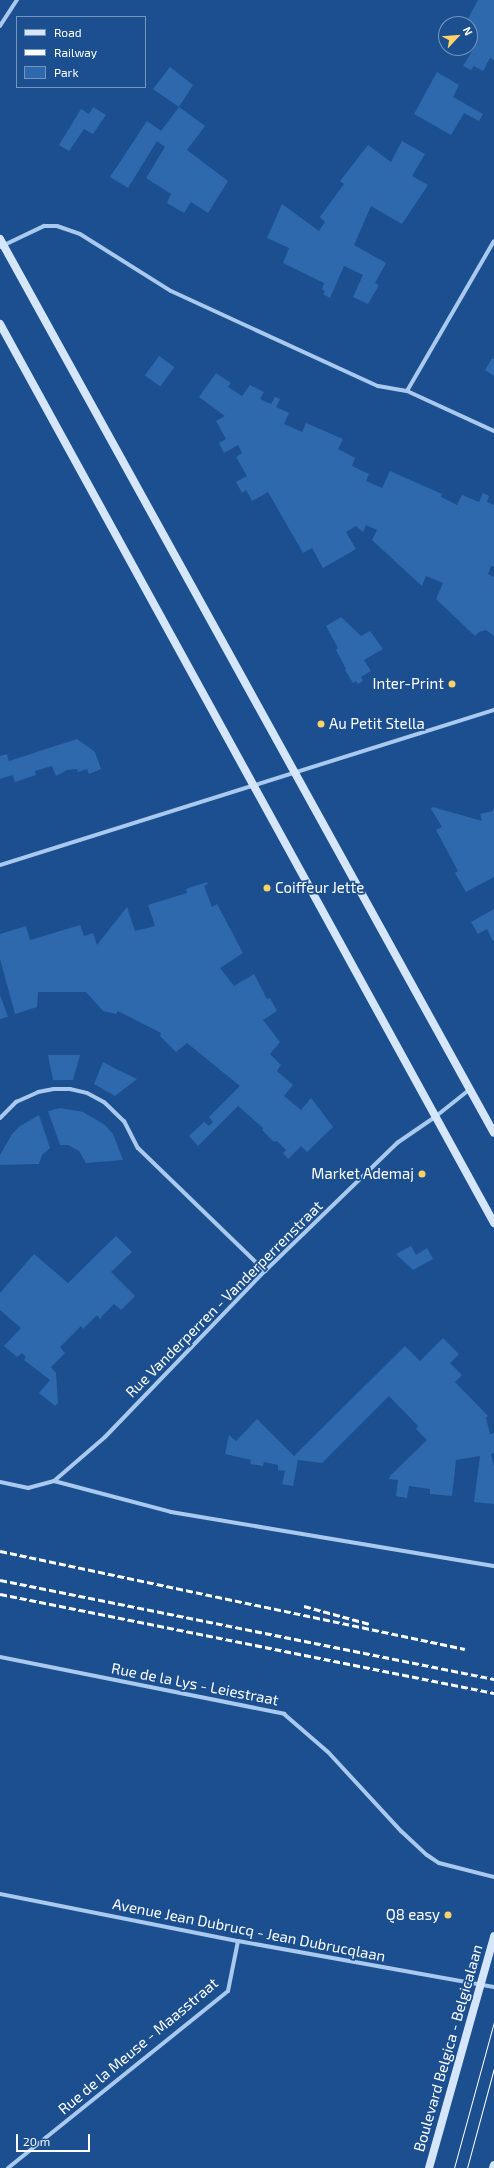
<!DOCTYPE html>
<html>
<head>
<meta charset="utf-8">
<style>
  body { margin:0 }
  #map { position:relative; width:494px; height:2168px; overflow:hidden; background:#1b4f8f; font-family:"Exo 2",sans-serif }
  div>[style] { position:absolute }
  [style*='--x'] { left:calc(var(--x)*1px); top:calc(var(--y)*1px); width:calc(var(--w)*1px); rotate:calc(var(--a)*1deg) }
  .green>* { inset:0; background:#2e69ad; transform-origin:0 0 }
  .street>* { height:4px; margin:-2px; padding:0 2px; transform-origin:2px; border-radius:2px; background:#a9c9ee }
  .secondary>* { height:8px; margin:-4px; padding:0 4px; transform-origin:4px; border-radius:4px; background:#d6e6fa }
  .tram>* { height:1px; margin:-0.5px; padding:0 0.5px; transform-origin:0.5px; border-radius:0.5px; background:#fff }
  .rail>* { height:3px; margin-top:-1.5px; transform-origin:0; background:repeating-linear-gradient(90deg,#fff 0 7px,transparent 0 10px) }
  .dots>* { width:11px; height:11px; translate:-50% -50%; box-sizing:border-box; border:2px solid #1b4f8f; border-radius:50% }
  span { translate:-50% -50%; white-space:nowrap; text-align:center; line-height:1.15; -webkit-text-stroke:3.5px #1b4f8f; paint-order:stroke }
  .poi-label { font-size:15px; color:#fff }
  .right { translate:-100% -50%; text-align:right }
  .left { translate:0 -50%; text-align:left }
  .street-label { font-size:15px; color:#fff }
  .legend { position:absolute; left:16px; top:16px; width:130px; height:72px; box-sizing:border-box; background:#1b4f8f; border:1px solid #7695bc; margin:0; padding:5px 7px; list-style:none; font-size:12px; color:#fff }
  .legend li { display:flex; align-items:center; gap:8px; height:20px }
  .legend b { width:20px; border:1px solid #7695bc }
  .north { position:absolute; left:438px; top:16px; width:40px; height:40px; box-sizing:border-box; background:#1b4f8f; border:1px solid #7695bc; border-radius:50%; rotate:64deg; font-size:11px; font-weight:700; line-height:16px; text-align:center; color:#fff }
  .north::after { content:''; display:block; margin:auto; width:14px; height:18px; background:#ffd166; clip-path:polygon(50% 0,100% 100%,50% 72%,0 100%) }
  .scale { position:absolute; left:16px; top:2134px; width:74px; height:18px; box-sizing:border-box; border:2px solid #fff; border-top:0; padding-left:5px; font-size:12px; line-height:14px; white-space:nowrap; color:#fff; -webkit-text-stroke:3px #1b4f8f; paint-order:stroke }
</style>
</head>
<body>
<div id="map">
  <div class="green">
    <i style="clip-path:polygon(478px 0,494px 0,494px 60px,490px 58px,483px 71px,474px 66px,471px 70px,463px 66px,474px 48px,470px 46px,470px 24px,465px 24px)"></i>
    <i style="clip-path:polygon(170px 67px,193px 85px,179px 107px,205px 126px,187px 150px,228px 181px,208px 213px,191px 202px,184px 213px,167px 203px,171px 194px,146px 178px,165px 147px,157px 141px,128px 188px,110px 177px,147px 121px,161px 131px,179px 107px,153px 89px)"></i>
    <i style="clip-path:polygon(437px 72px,459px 85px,453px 97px,483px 114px,479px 121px,464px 113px,451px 135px,414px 114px)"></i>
    <i style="clip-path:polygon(93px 107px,106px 115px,93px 134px,84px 129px,69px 151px,59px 145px,81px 109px,89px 114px)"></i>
    <i style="clip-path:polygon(402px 141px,425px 154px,412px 176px,428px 185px,402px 224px,371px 206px,354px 245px,386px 263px,375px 283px,379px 285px,368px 304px,353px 297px,363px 275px,344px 266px,330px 298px,323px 294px,325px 291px,322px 289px,324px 283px,283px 263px,289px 248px,267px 238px,282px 204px,319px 231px,325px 222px,320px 217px,344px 184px,340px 181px,368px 145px,391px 162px)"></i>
    <i style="left:159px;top:356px;width:19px;height:24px;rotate:36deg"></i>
    <i style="clip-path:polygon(492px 358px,494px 359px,494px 376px,485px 370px)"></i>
    <i style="clip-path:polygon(216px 373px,231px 383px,228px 387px,242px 396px,250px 385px,264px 392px,260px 399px,271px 404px,275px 397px,280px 399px,276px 407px,289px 413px,284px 424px,302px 432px,306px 423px,343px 439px,338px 449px,355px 458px,352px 466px,369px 474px,366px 481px,382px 488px,390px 471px,442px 494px,441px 497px,457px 505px,462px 495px,479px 502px,483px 493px,489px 496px,487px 502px,494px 505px,494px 567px,491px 566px,488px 574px,494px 577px,494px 636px,486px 630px,479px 632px,475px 636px,436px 599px,443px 583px,426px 576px,422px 586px,372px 540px,377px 530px,366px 525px,363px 532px,356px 526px,346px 532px,356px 549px,323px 568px,312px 548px,303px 553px,268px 492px,252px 501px,246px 490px,242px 493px,236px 482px,247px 476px,236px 457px,242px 453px,238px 445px,224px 453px,219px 443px,226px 439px,216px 421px,225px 416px,199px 397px)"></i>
    <i style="clip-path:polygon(341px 617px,361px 636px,370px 631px,383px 649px,364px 660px,371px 671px,361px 677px,363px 681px,358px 684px,356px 681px,353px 683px,345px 670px,346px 669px,336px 650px,338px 648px,326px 626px)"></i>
    <i style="clip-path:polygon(77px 739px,95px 752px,101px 769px,89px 774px,87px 769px,78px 772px,77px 769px,67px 770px,56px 776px,52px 766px,35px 771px,36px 775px,15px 782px,13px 775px,0 779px,0 756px,7px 754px,9px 761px)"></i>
    <i style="clip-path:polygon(433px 807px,482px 821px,480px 814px,492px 811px,494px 808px,494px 877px,466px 892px,455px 873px,458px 871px,436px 830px,442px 827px,431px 809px)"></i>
    <i style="clip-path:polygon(207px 882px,208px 884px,204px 886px,212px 907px,217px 904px,243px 953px,220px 968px,234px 986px,254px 974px,267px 999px,270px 998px,277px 1011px,263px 1020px,280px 1042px,270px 1054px,281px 1065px,277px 1071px,293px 1085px,284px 1096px,301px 1110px,311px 1098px,333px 1127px,307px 1152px,301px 1146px,288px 1159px,283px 1153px,286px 1150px,277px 1141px,274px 1142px,262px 1130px,263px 1128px,238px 1106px,198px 1146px,189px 1136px,204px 1122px,209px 1126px,213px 1122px,209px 1117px,240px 1086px,187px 1043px,176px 1052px,160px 1036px,161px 1033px,118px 1011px,116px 1014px,103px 1011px,86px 992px,38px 992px,37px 1007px,15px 1014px,0 959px,0 934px,26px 926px,30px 940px,80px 925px,84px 936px,93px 933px,97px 945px,127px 907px,135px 931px,155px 926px,148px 905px,187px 893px,186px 889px)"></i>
    <i style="clip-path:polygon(494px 909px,494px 940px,493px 941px,487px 929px,478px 934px,471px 922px)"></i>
    <i style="clip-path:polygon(0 995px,8px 1017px,0 1019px)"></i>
    <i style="clip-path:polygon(48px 1055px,80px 1055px,73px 1080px,53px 1080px)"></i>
    <i style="clip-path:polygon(103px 1062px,116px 1069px,137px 1079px,115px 1096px,94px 1084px)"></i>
    <i style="clip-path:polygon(60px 1108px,83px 1112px,105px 1125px,113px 1134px,123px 1160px,86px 1163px,79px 1151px,68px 1145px,60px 1145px,48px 1111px)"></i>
    <i style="clip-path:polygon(39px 1115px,50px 1148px,42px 1155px,39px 1164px,0 1165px,0 1155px,12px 1134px,20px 1126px)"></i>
    <i style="clip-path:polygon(116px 1236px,132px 1252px,111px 1272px,135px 1296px,121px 1310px,114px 1304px,101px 1317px,101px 1320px,97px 1315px,83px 1329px,81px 1326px,60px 1347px,65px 1353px,51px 1367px,56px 1373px,58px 1403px,55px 1406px,39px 1393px,50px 1380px,24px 1360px,26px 1357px,22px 1353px,17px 1357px,4px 1346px,21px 1328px,0 1310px,0 1293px,34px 1254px,68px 1283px)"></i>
    <i style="clip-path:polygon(411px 1246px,416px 1255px,427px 1248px,433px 1259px,413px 1270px,396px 1254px)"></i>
    <i style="clip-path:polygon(443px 1338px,459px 1354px,450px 1363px,462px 1375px,455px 1382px,488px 1416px,486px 1418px,490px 1434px,494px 1433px,494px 1453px,491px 1454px,494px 1467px,494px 1504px,474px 1502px,480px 1456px,456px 1460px,452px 1496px,430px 1494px,430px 1489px,409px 1486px,407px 1498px,396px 1496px,398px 1480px,389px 1479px,390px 1476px,427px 1440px,416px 1429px,418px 1426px,389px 1396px,322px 1463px,298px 1460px,293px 1486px,282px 1484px,285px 1471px,278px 1470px,278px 1465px,264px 1462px,263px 1466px,250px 1464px,251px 1460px,225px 1454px,229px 1435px,236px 1441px,257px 1419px,294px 1456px,405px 1346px,420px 1361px)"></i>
  </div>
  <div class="street">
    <i style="--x:0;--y:26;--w:31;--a:-57"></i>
    <i style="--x:0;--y:247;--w:49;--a:-25.5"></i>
    <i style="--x:44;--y:226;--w:13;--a:0"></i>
    <i style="--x:57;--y:226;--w:24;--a:19"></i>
    <i style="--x:80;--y:234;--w:107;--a:32.1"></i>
    <i style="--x:171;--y:291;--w:228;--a:24.7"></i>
    <i style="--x:378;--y:386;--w:29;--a:10"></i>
    <i style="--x:407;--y:391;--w:96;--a:24.7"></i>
    <i style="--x:407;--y:391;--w:173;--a:-59.9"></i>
    <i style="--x:0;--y:865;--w:518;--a:-17.42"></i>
    <i style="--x:0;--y:1118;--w:23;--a:-45"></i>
    <i style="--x:16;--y:1102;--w:24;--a:-24"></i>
    <i style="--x:38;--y:1092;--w:16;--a:-11"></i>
    <i style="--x:54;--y:1089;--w:16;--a:0"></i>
    <i style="--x:70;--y:1089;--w:17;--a:13"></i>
    <i style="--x:87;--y:1093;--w:19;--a:28"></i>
    <i style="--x:104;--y:1102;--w:28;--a:44"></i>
    <i style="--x:124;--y:1121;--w:30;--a:63"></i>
    <i style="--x:138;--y:1148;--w:177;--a:44.1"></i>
    <i style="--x:54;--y:1481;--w:67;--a:-40.8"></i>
    <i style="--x:105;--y:1437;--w:231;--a:-46.1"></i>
    <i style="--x:265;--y:1271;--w:184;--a:-44.1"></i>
    <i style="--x:397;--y:1143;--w:46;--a:-34.4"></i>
    <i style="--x:435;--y:1117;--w:43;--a:-38.5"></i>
    <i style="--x:0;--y:1482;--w:29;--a:12"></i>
    <i style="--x:28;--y:1488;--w:27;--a:-15"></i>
    <i style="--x:54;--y:1481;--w:121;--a:14.8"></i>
    <i style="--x:171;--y:1512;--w:327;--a:9.5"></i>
    <i style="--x:0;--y:1657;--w:290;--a:11.3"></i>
    <i style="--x:284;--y:1714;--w:58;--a:40.8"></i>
    <i style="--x:328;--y:1752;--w:108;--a:47.3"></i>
    <i style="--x:401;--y:1831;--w:35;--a:43"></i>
    <i style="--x:427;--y:1855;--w:14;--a:34"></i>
    <i style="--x:439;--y:1863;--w:57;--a:14.3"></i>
    <i style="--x:0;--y:1894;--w:243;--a:11.2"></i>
    <i style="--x:238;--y:1941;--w:260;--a:10.2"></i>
    <i style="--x:8;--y:2168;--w:282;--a:-38.8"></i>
    <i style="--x:228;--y:1991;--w:51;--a:-78.7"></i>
  </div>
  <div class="secondary">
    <i style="--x:0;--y:239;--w:1021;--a:61.08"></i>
    <i style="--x:0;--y:324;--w:1026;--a:61.21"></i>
    <i style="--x:429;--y:2168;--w:241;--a:-74.3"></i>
    <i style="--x:493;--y:2168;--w:3;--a:-72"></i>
  </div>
  <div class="tram">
    <i style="--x:454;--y:2168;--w:151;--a:-74.7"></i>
    <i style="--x:467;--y:2168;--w:104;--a:-74.9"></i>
  </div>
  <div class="rail">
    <i style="--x:0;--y:1551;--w:475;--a:11.9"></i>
    <i style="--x:0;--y:1580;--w:504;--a:11.33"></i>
    <i style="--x:0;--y:1594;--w:504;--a:11.33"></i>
    <i style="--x:304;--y:1606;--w:68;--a:15.3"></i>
  </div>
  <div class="dots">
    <i style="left:452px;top:684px;background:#ffd166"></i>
    <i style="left:321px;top:724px;background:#ffd166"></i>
    <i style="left:267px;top:888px;background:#ffd166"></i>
    <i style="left:422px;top:1174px;background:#ffd166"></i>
    <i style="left:448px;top:1915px;background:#ffd166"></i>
  </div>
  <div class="poi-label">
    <span class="right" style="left:444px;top:684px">Inter-Print</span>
    <span class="left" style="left:329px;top:724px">Au Petit Stella</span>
    <span class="left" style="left:275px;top:888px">Coiffeur Jette</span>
    <span class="right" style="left:414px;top:1174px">Market Ademaj</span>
    <span class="right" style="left:440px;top:1915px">Q8 easy</span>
  </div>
  <div class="street-label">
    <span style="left:224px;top:1299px;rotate:-45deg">Rue Vanderperren - Vanderperrenstraat</span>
    <span style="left:195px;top:1684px;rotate:11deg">Rue de la Lys - Leiestraat</span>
    <span style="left:249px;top:1930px;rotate:11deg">Avenue Jean Dubrucq - Jean Dubrucqlaan</span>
    <span style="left:138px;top:2046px;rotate:-40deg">Rue de la Meuse - Maasstraat</span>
    <span style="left:448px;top:2048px;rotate:-74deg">Boulevard Belgica - Belgicalaan</span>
  </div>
  <ul class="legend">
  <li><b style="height:5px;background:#d6e6fa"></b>Road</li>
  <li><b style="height:5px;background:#fff"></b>Railway</li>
  <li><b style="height:11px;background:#2e69ad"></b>Park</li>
  </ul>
  <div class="north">N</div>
  <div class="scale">20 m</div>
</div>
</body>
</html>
